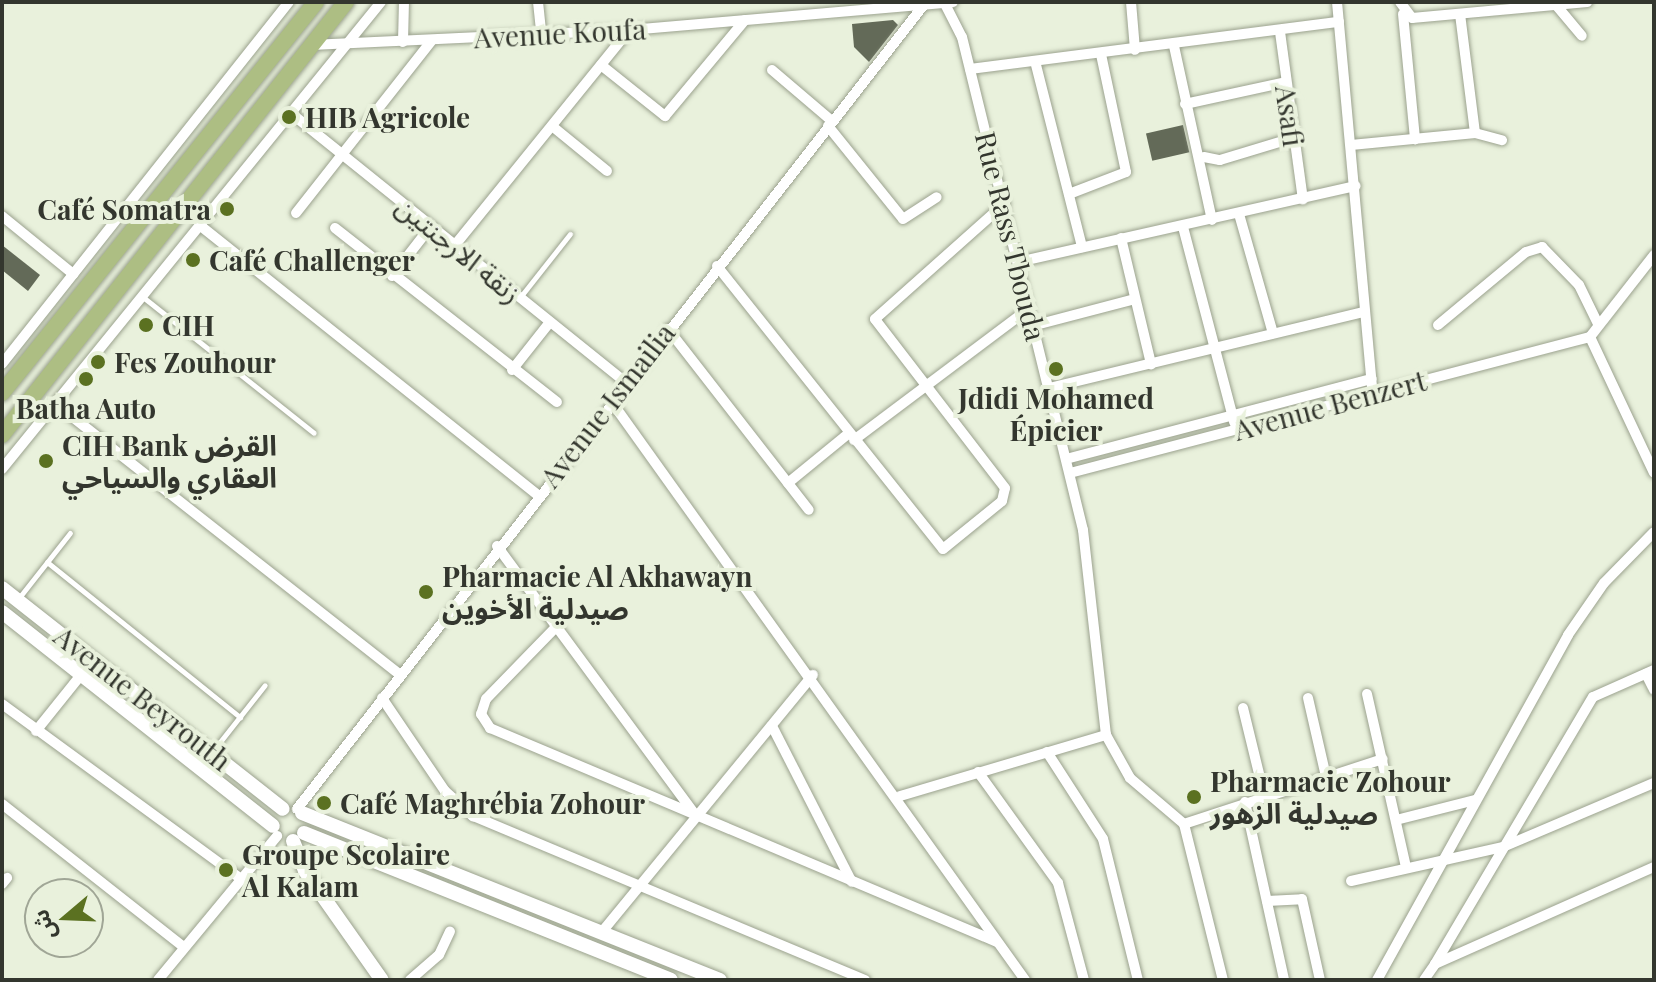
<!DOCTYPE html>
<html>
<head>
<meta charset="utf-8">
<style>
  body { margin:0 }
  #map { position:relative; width:1656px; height:982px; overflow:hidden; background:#e9f1dc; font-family:"Playfair Display","Noto Sans Arabic",serif }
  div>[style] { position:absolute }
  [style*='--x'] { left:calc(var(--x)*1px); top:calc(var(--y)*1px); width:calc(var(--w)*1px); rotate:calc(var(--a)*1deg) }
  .building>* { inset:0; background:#636a58; transform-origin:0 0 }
  .roads { filter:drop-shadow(0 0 2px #9ba28e) drop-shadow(0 0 2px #9ba28e) }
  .service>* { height:5px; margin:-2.5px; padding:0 2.5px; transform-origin:2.5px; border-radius:2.5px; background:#fff }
  .minor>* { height:10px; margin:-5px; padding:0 5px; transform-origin:5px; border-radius:5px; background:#fff }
  .tertiary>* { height:14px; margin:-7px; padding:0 7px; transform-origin:7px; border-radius:7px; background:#fff }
  .primary>* { height:16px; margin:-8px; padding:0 8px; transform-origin:8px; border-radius:8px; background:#adbe83 }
  .dots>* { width:22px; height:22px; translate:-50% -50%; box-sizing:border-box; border:4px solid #e9f1dc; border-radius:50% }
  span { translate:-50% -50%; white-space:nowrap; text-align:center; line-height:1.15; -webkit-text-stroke:8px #e9f1dc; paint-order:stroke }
  .street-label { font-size:28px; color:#33362e }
  .poi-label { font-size:28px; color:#33362e; font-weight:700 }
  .left { translate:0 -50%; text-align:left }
  .right { translate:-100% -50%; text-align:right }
  .frame { position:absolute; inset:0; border:4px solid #33362e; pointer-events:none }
  .north { position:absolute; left:24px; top:878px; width:80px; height:80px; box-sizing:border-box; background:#e9f1dc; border:2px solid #a0a696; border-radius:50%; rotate:251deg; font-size:22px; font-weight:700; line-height:32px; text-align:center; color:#33362e }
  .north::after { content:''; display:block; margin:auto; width:28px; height:36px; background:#5b7121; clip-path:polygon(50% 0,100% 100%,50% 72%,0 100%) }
</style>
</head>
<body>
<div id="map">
  <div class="building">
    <i style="clip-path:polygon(893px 20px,898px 25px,869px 62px,854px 47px,852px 24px)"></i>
    <i style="left:1183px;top:125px;width:28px;height:38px;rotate:77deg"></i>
    <i style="clip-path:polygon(2px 245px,40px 275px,28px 291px,2px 270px)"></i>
  </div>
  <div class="roads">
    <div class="service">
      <i style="--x:521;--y:296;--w:79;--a:-51.7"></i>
      <i style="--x:143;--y:297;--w:218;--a:38.5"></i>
      <i style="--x:47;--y:562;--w:248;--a:38.8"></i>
      <i style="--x:18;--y:599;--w:84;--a:-51.8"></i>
      <i style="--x:212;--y:752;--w:85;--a:-51.7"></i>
    </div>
    <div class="minor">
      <i style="--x:538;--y:2;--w:31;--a:84"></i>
      <i style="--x:944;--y:2;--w:39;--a:63"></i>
      <i style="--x:962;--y:37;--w:508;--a:76.21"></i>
      <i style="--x:1083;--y:530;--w:206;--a:83.6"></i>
      <i style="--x:1106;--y:735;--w:49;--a:60.8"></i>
      <i style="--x:1130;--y:778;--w:71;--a:40.4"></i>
      <i style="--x:1184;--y:824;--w:161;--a:76"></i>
      <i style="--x:1131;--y:2;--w:48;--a:85.2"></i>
      <i style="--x:1337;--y:2;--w:394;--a:84.8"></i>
      <i style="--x:1400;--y:2;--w:20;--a:53"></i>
      <i style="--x:1412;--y:18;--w:176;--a:-5.2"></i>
      <i style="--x:1556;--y:5;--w:40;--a:50"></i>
      <i style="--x:1403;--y:14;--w:126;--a:84.5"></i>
      <i style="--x:1460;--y:14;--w:120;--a:82.8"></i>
      <i style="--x:1280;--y:32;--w:169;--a:82.2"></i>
      <i style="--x:403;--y:42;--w:40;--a:-88.6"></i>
      <i style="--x:311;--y:45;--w:318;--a:-2.7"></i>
      <i style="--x:629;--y:30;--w:325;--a:-4.9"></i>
      <i style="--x:1174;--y:46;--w:178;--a:77.7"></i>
      <i style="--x:1035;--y:61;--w:192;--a:75.8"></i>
      <i style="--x:601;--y:65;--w:82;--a:38.6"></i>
      <i style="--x:665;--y:116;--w:125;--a:-50.2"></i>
      <i style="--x:970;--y:69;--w:372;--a:-7.3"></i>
      <i style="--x:772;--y:70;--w:79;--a:40.4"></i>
      <i style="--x:1185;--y:104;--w:103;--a:-12.3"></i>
      <i style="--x:292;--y:114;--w:429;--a:38.8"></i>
      <i style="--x:552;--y:126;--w:71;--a:39.3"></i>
      <i style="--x:828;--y:126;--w:119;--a:51.1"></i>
      <i style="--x:903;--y:219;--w:40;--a:-32.9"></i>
      <i style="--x:1351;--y:145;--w:125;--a:-5.5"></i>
      <i style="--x:1475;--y:133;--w:28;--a:15"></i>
      <i style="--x:1204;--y:157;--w:16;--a:11"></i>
      <i style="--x:1220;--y:160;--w:76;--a:-16.8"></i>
      <i style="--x:1069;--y:194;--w:61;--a:-21.1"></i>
      <i style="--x:1126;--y:172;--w:121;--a:-102"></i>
      <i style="--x:296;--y:213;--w:220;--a:-51.8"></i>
      <i style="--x:1239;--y:214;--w:124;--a:74.1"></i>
      <i style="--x:2;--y:216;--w:92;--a:39.2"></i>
      <i style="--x:202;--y:227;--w:428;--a:38.6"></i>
      <i style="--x:1183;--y:227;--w:202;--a:75.3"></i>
      <i style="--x:335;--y:228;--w:282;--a:38.1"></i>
      <i style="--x:1121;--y:238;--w:130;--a:76.6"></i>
      <i style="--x:455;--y:245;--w:277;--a:-51"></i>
      <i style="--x:1018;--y:262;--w:346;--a:-12.7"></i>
      <i style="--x:717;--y:266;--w:362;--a:51.4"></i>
      <i style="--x:943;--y:549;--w:76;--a:-39.1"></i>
      <i style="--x:1002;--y:501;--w:13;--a:-77"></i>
      <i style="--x:1005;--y:488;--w:213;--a:-127.6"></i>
      <i style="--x:875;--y:319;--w:174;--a:-41.7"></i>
      <i style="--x:392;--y:276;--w:63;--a:-52"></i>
      <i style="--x:1438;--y:325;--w:114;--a:-39.7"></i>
      <i style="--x:1526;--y:252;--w:17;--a:-17"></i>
      <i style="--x:1542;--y:247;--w:53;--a:45.8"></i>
      <i style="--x:1579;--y:285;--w:43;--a:64"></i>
      <i style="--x:1032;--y:326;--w:106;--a:-14.7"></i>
      <i style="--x:668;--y:329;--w:229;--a:52.1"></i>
      <i style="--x:1590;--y:337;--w:150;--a:64.8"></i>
      <i style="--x:2;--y:364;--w:462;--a:-51.6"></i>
      <i style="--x:512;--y:370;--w:61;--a:-51.6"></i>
      <i style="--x:1049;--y:388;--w:324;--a:-13.6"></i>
      <i style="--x:611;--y:401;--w:712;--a:54.43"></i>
      <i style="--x:56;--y:404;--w:437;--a:38.2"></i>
      <i style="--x:854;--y:440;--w:216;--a:-36.9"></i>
      <i style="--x:1066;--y:459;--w:316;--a:-14.7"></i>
      <i style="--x:2;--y:469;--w:601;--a:-50.94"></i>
      <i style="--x:1070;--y:473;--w:537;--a:-14.66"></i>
      <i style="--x:1590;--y:337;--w:104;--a:-52"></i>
      <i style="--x:788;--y:483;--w:79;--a:-39.3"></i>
      <i style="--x:497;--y:546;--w:334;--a:53.6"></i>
      <i style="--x:556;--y:627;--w:100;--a:134.2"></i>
      <i style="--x:486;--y:699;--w:16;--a:108"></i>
      <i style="--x:481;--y:714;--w:17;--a:57"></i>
      <i style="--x:490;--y:728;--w:550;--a:22.88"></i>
      <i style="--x:1646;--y:674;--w:18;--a:63"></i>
      <i style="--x:1367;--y:694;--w:177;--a:77.3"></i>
      <i style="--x:382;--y:698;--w:112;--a:55.9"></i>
      <i style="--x:445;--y:791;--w:38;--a:42"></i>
      <i style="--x:473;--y:816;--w:425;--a:22.7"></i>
      <i style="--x:1308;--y:698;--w:76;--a:77.1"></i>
      <i style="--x:2;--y:704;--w:293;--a:36.2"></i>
      <i style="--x:1243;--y:708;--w:89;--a:76.3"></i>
      <i style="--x:772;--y:726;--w:175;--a:62.9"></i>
      <i style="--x:36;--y:731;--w:72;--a:-51.2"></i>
      <i style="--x:1047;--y:752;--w:103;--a:57.2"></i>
      <i style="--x:1103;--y:839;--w:145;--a:76.1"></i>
      <i style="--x:978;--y:772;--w:137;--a:54.2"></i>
      <i style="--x:1058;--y:883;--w:100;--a:75"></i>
      <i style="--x:900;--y:796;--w:215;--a:-16.5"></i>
      <i style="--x:1245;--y:802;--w:182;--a:77.6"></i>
      <i style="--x:2;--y:804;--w:231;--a:38.2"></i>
      <i style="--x:297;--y:809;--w:1018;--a:-52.06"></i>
      <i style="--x:1396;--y:820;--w:81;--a:-14.2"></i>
      <i style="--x:1184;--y:824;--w:209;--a:-18.1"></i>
      <i style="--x:1351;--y:881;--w:156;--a:-12.6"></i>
      <i style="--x:1503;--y:847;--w:164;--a:-23"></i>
      <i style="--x:2;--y:884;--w:8;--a:-50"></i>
      <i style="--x:1267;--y:901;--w:35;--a:-3"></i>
      <i style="--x:1302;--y:899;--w:83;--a:77.5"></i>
      <i style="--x:601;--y:933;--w:334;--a:-50.6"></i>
      <i style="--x:1435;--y:964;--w:310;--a:-59.4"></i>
      <i style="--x:1593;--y:697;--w:67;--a:-23.9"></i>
      <i style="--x:158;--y:980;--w:187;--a:-50.4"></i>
      <i style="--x:410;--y:980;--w:38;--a:-41"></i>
      <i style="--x:439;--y:955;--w:26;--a:-65"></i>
      <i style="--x:1377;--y:980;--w:394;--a:-61"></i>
      <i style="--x:1568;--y:635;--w:63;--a:-55.3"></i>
      <i style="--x:1604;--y:583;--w:71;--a:-45.6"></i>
      <i style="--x:1424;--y:980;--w:19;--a:-55"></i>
      <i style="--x:1435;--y:964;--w:240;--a:-23.9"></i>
    </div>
    <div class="tertiary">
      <i style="--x:2;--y:588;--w:357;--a:38.2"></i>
      <i style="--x:2;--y:612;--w:345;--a:38.3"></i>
      <i style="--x:302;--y:813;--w:450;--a:21.8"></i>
      <i style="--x:304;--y:833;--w:395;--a:21.8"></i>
      <i style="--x:293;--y:841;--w:32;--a:68"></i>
      <i style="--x:305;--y:871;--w:133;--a:54.8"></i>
    </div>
    <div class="primary">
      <i style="--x:2;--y:393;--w:501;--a:-51.23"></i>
      <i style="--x:2;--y:435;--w:553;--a:-51.53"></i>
    </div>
  </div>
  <div class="dots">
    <i style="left:289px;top:117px;background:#5b7121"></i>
    <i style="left:227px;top:209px;background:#5b7121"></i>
    <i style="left:193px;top:260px;background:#5b7121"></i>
    <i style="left:146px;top:325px;background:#5b7121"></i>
    <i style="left:98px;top:362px;background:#5b7121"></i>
    <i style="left:1056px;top:369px;background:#5b7121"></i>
    <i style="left:86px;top:379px;background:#5b7121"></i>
    <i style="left:46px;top:461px;background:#5b7121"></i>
    <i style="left:426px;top:592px;background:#5b7121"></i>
    <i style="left:1194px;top:797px;background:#5b7121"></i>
    <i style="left:324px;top:803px;background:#5b7121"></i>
    <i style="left:226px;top:870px;background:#5b7121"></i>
  </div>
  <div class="street-label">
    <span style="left:560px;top:33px;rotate:-3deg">Avenue Koufa</span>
    <span style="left:1290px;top:116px;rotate:82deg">Asafi</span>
    <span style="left:1011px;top:236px;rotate:76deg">Rue Rass Tbouda</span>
    <span style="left:459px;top:249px;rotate:39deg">زنقة الارجنتين</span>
    <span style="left:607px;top:405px;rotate:-52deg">Avenue Ismailia</span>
    <span style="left:1330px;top:405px;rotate:-15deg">Avenue Benzert</span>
    <span style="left:143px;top:698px;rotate:38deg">Avenue Beyrouth</span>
  </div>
  <div class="poi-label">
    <span class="left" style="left:305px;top:117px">HIB Agricole</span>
    <span class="right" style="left:211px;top:209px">Café Somatra</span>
    <span class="left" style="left:209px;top:260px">Café Challenger</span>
    <span class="left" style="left:162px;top:325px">CIH</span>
    <span class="left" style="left:114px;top:362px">Fes Zouhour</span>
    <span style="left:1056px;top:414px">Jdidi Mohamed<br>Épicier</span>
    <span style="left:86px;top:408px">Batha Auto</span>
    <span class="left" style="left:62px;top:461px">CIH Bank القرض<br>العقاري والسياحي</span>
    <span class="left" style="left:442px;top:592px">Pharmacie Al Akhawayn<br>صيدلية الأخوين</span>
    <span class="left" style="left:1210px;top:797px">Pharmacie Zohour<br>صيدلية الزهور</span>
    <span class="left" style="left:340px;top:803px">Café Maghrébia Zohour</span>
    <span class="left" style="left:242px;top:870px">Groupe Scolaire<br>Al Kalam</span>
  </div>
  <div class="frame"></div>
  <div class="north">ش</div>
</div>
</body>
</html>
